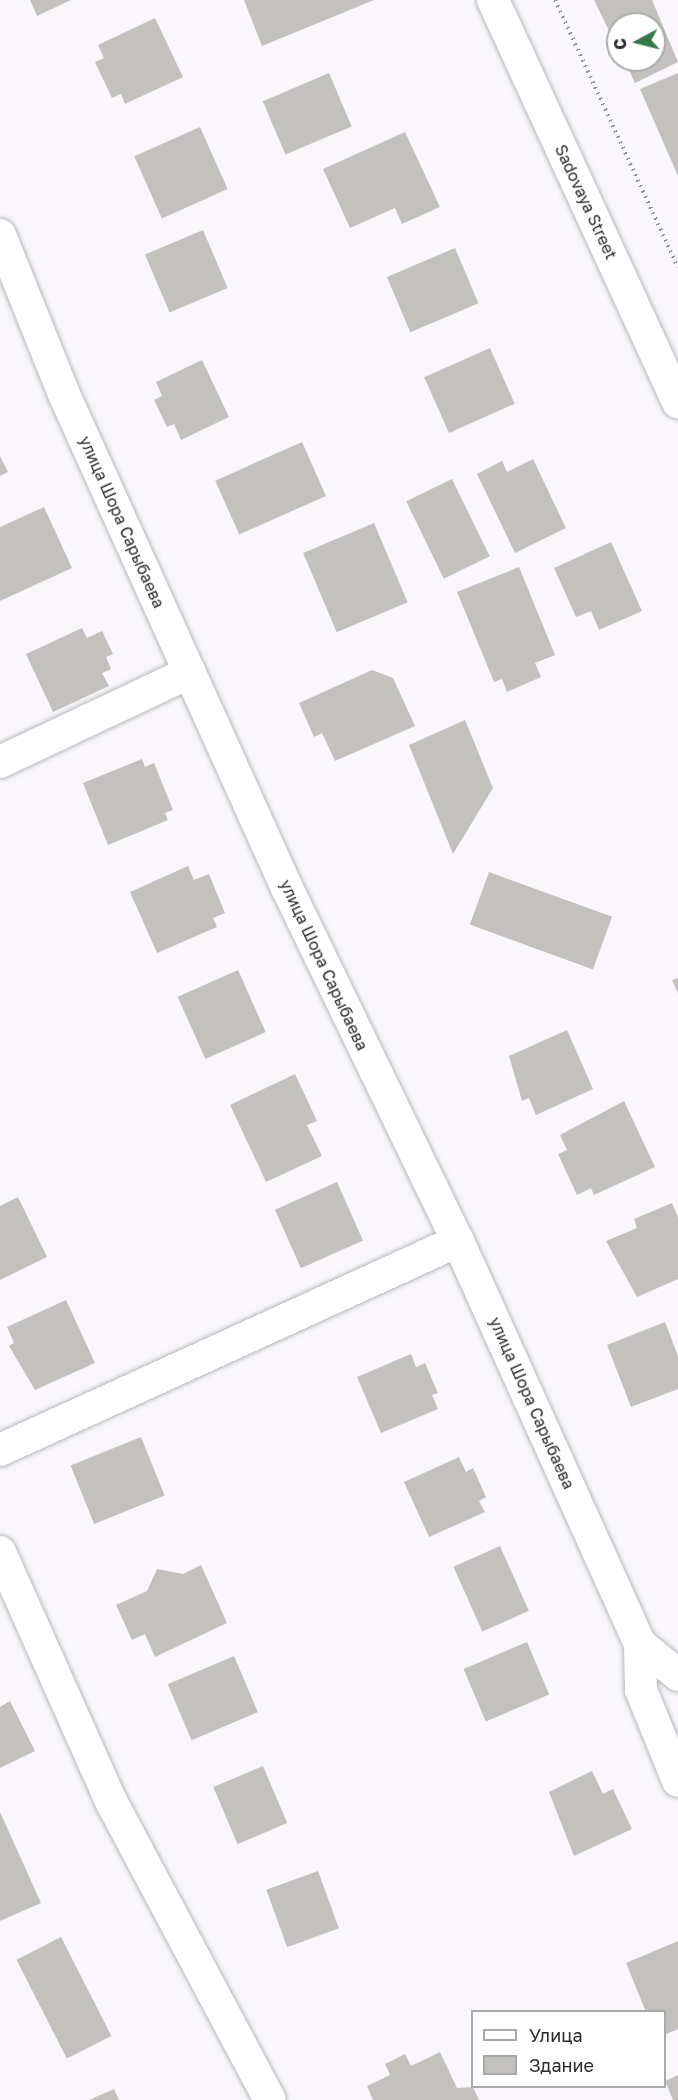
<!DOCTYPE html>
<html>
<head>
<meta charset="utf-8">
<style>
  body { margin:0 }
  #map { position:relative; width:678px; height:2100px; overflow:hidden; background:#f9f7fb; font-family:"Golos Text",sans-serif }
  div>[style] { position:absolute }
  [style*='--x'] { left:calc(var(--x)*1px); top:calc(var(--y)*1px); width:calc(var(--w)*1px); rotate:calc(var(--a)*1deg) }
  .building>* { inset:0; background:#c3c1be; transform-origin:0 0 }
  .path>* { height:4px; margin-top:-2px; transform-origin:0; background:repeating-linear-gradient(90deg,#908f91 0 1.5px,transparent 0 6px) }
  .roads { filter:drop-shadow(0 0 2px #bab8bc) drop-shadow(0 0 2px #bab8bc) }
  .minor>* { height:32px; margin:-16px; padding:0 16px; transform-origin:16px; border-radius:16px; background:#fff }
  span { translate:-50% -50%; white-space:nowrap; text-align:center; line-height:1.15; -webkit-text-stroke:6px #fff; paint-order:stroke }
  .street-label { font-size:16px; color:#2c2b2c }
  .legend { position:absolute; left:471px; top:2010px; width:195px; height:78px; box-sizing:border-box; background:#fff; border:2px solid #abaaab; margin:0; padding:8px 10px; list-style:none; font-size:18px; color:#2c2b2c }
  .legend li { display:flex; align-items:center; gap:12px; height:30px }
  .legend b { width:30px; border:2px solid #abaaab }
  .north { position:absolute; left:606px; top:12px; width:60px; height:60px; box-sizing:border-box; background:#fff; border:2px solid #abaaab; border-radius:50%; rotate:263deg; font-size:16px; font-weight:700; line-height:24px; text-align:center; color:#2c2b2c }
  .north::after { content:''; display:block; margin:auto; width:21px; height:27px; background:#337a47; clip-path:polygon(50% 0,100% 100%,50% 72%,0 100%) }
</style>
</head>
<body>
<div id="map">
  <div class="building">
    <i style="clip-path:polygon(30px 0,71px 0,37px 16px)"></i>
    <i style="clip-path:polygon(244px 0,374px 0,262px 46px)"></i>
    <i style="clip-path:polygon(594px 0,652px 0,678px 62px,635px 83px,624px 60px,654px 60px,654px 24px,618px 24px,618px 49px)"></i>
    <i style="clip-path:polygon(155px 18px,183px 77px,125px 104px,121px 94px,112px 98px,95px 62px,104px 58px,98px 45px)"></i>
    <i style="left:329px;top:73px;width:58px;height:72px;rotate:67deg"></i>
    <i style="clip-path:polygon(678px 73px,678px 176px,640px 89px)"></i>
    <i style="left:200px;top:127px;width:68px;height:72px;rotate:66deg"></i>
    <i style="clip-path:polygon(405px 132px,440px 207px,402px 224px,395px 208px,350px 228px,323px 169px)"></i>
    <i style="left:203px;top:230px;width:63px;height:63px;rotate:67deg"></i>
    <i style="left:455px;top:248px;width:60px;height:74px;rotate:67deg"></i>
    <i style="left:490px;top:348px;width:61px;height:72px;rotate:66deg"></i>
    <i style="clip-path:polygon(202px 360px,229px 417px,181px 440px,174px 424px,167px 427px,154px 400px,162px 396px,156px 382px)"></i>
    <i style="left:302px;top:442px;width:59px;height:95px;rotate:66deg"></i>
    <i style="clip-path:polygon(0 456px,8px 472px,0 476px)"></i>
    <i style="clip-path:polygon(533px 459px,566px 528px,515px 553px,477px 474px,502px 461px,507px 472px)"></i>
    <i style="left:452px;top:479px;width:86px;height:51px;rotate:64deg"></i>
    <i style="clip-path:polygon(44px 507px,72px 568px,0 601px,0 527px)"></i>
    <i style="left:374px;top:523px;width:86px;height:77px;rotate:67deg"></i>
    <i style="clip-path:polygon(611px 542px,642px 611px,599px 630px,591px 611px,576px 617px,554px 568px)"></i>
    <i style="clip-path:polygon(519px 567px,555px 655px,535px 663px,541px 677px,507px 692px,502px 679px,494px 682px,457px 592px)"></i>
    <i style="clip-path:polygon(82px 628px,87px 638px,102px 631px,113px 654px,106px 657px,111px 669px,102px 673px,109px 686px,53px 712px,26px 654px)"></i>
    <i style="clip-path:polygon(372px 670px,393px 678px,415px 726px,335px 761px,322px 733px,314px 737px,299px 703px)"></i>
    <i style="clip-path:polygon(465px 720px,493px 788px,453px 854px,409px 745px)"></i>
    <i style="clip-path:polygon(142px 759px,145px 767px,154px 763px,173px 810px,165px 813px,168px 820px,108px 845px,83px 783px)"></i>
    <i style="clip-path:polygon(188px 866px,194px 880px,209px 874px,225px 913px,213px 918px,217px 927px,157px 953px,130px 892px)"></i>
    <i style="left:489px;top:872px;width:131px;height:56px;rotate:20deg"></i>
    <i style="left:238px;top:970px;width:68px;height:66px;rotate:66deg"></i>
    <i style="clip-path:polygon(678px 978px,678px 993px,672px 980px)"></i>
    <i style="clip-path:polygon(567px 1030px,593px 1089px,536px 1115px,529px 1098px,522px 1101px,509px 1056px)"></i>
    <i style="clip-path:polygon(295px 1074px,317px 1121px,307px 1125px,322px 1156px,266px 1182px,230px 1105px)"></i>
    <i style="clip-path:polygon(624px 1101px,655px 1167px,594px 1195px,591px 1188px,577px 1195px,558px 1154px,567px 1150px,560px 1135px)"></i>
    <i style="left:337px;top:1182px;width:64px;height:68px;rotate:66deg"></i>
    <i style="clip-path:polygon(18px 1197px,47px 1257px,0 1280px,0 1206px)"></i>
    <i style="clip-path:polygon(672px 1203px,678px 1217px,678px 1279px,637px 1297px,606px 1241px,637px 1228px,634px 1219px)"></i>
    <i style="clip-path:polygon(66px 1300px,95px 1363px,35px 1390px,9px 1346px,14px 1343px,7px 1327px)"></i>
    <i style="clip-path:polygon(665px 1322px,678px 1356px,678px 1389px,631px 1407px,607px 1345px)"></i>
    <i style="clip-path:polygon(411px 1354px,416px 1367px,425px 1363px,438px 1393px,432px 1395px,438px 1409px,381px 1433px,357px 1377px)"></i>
    <i style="left:141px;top:1437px;width:63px;height:76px;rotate:68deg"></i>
    <i style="clip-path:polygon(459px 1457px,466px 1472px,473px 1468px,486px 1497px,479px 1501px,485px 1512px,429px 1537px,404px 1482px)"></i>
    <i style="left:500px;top:1546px;width:71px;height:51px;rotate:66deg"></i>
    <i style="clip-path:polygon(201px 1565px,227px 1623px,155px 1657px,145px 1634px,132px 1640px,116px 1605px,147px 1591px,157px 1569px,183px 1574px)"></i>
    <i style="left:527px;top:1642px;width:57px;height:69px;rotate:67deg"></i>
    <i style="left:234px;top:1656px;width:61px;height:72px;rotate:67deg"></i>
    <i style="clip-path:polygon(10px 1701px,35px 1751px,0 1768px,0 1707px)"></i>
    <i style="left:263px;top:1766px;width:62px;height:54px;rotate:67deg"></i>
    <i style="clip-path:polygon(592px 1771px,603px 1794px,613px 1789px,632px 1829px,574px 1856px,549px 1792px)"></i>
    <i style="clip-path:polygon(0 1812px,41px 1903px,0 1921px)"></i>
    <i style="left:318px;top:1871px;width:61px;height:55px;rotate:70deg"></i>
    <i style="left:61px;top:1937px;width:111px;height:50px;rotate:63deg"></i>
    <i style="clip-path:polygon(678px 1941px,678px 2029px,664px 2035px,664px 2012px,646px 2012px,626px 1963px)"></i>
    <i style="clip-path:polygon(440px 2052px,457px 2088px,473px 2087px,479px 2100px,373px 2100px,367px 2086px,390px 2075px,385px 2064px,405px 2054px,411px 2066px)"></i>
    <i style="clip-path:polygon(678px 2075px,678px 2100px,673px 2100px,665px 2081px)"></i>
    <i style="clip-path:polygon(114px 2089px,119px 2100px,89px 2100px)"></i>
  </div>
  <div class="path">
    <i style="--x:555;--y:0;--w:294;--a:65.3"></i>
  </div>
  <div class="roads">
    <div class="minor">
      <i style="--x:493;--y:0;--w:443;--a:65.3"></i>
      <i style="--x:0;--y:235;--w:169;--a:68.1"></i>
      <i style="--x:63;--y:392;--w:544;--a:65.7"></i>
      <i style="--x:287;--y:888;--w:392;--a:64.2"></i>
      <i style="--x:458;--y:1241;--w:442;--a:65.7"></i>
      <i style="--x:640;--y:1644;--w:49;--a:39.2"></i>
      <i style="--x:0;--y:762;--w:210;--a:-25.3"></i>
      <i style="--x:0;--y:1450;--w:503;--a:-24.53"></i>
      <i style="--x:0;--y:1552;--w:275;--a:66"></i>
      <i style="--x:112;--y:1803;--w:336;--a:62"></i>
      <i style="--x:640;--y:1644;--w:46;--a:88.8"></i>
      <i style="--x:641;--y:1690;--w:98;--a:67.9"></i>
    </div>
  </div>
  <div class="street-label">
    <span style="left:586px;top:202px;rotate:65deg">Sadovaya Street</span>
    <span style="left:122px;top:522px;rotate:66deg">улица Шора Сарыбаева</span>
    <span style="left:324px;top:965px;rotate:65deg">улица Шора Сарыбаева</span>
    <span style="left:532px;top:1403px;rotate:66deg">улица Шора Сарыбаева</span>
  </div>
  <ul class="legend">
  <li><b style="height:8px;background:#fff"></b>Улица</li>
  <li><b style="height:16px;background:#c3c1be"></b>Здание</li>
  </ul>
  <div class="north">С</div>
</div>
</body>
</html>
